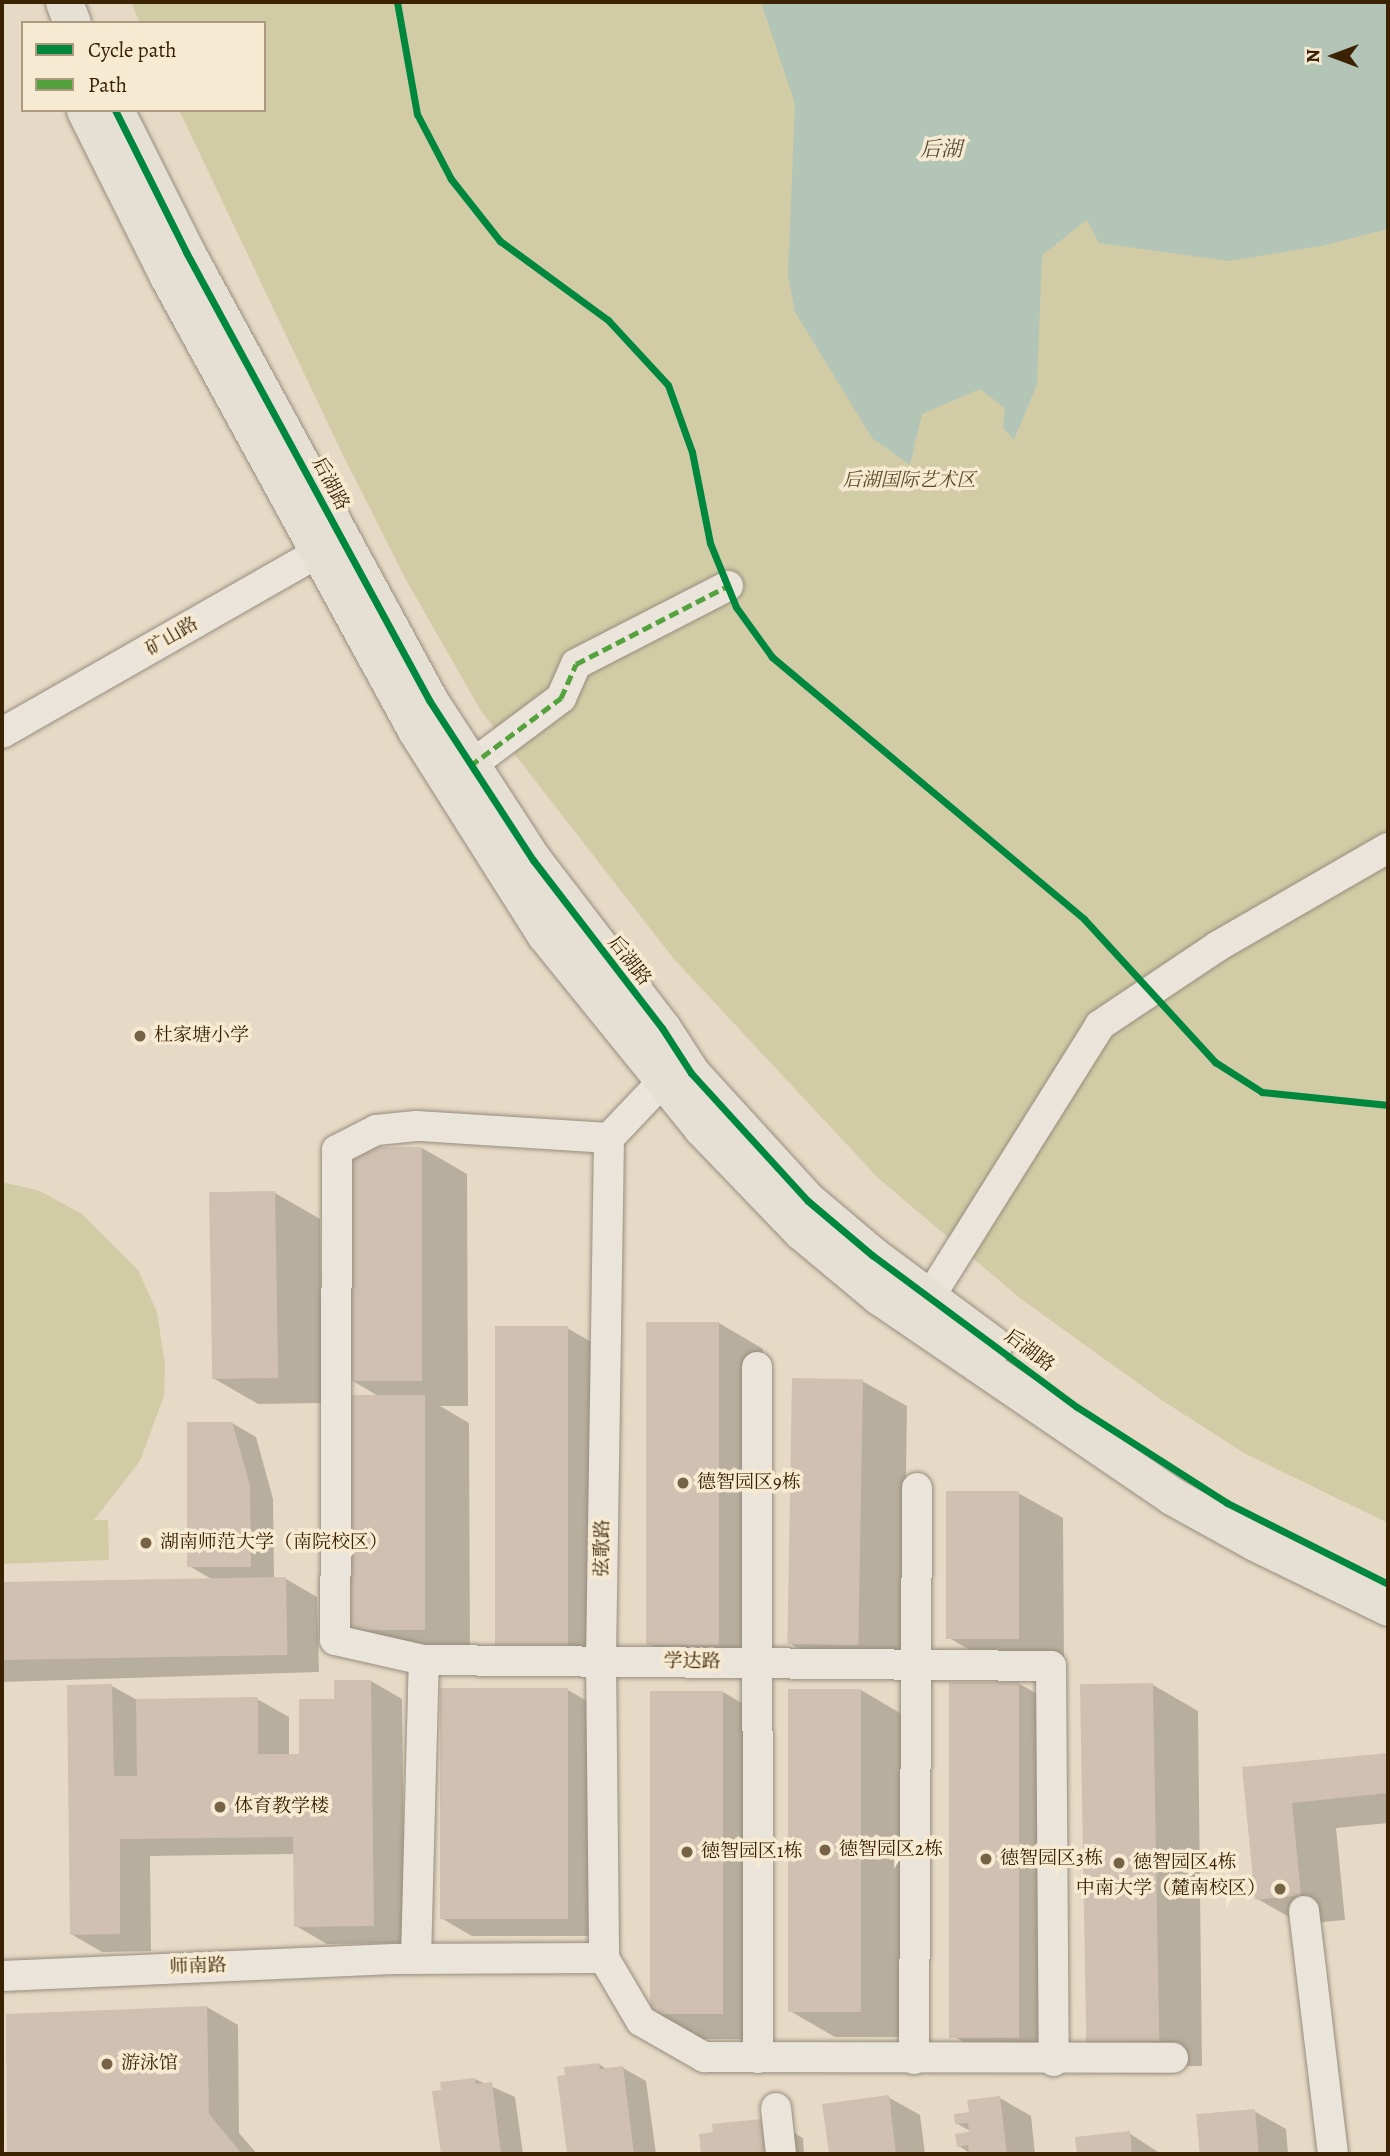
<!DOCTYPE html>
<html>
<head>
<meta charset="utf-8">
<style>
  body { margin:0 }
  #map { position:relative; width:1390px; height:2156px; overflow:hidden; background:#e6dac6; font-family:Alegreya,"Noto Serif SC",serif }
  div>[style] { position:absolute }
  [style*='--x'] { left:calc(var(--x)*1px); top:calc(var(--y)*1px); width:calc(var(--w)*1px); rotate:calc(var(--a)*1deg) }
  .green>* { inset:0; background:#d2cca6 }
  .water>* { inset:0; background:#b2c5b6 }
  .shadow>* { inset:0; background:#0003 }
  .building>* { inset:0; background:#cfc0b1; transform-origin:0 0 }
  .roads { filter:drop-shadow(0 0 2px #978d7d) drop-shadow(0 0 2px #978d7d) }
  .minor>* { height:30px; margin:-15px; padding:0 15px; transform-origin:15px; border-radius:15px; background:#eae4da }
  .major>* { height:37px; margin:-18.5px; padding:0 18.5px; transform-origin:18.5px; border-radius:18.5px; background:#e6e0d4 }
  .quiet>* { height:5px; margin-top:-2.5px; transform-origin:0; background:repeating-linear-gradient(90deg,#54a23d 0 10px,transparent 0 15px) }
  .cycleway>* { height:7px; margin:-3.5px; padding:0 3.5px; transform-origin:3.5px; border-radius:3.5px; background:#00873e }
  .dots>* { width:19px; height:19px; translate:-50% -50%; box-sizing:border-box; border:4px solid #f7ead2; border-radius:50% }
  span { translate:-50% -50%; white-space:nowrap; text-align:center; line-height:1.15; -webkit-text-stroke:7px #f7ead2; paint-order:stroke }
  .park-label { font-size:19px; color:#5c4a25; font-style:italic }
  .street-label { font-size:19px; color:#3a2203 }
  .poi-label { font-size:19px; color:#3a2203 }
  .left { translate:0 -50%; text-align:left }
  .right { translate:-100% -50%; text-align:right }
  .water-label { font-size:21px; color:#575037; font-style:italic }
  .frame { position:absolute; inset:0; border:4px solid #3a2203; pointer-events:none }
  .legend { position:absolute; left:21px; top:21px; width:245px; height:91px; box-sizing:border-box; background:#f7ead2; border:2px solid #ab9a7f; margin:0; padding:9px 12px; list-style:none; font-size:21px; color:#3a2203 }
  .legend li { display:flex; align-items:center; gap:14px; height:35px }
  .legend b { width:35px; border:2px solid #ab9a7f }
  .north { position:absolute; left:1299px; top:21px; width:70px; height:70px; -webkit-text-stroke:5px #f7ead2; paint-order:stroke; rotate:270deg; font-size:19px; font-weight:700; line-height:28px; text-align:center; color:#3a2203 }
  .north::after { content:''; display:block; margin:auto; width:24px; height:32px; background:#3a2203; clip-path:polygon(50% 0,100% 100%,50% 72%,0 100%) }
</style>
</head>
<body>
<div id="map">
  <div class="green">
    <i style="clip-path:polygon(131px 2px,1388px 2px,1388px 1523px,1244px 1453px,1163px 1401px,1021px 1299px,878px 1178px,673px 958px,481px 711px,406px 580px,340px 449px,179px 110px,264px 110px,264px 23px,140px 23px)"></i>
    <i style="clip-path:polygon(2px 1182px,40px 1191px,82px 1214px,138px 1270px,157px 1312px,165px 1365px,164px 1396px,140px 1461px,94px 1520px,108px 1520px,109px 1560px,2px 1564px)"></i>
  </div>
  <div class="water">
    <i style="clip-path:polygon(761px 2px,1388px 2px,1388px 229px,1321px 246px,1229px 261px,1099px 243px,1087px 220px,1042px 255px,1037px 384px,1014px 440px,1003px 428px,1005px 408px,980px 389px,922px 414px,910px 465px,872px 438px,795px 312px,788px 276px,795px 104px)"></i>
  </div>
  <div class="shadow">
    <i style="clip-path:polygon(422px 1148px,467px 1174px,468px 1406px,440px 1406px,469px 1423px,470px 1655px,398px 1655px,353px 1629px,380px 1397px,351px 1380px)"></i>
    <i style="clip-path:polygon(275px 1193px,320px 1219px,322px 1403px,258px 1404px,213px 1378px)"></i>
    <i style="clip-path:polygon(719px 1323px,763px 1349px,765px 1670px,694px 1670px,649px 1644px)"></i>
    <i style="clip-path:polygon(567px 1328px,612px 1354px,613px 1674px,542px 1674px)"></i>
    <i style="clip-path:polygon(862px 1381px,907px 1406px,903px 1670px,834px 1669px,789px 1643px)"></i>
    <i style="clip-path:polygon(232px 1423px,256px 1437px,273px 1499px,274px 1579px,286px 1579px,317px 1597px,319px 1672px,2px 1682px,2px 1588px,215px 1581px,189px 1566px)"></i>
    <i style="clip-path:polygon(1018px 1493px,1063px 1518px,1064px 1664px,994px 1664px,949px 1638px)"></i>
    <i style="clip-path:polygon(371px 1681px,402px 1699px,405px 1943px,327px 1944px,296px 1926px,295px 1854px,150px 1856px,151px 1951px,102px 1952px,71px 1934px,112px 1686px,137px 1700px,257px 1699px,289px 1717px,289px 1755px,301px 1755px,336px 1700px)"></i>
    <i style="clip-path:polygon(1018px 1683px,1063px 1709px,1068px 2061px,1000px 2062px,955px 2037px)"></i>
    <i style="clip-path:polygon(1153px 1685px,1198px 1711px,1202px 2066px,1130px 2066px,1086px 2041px)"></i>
    <i style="clip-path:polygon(568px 1690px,599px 1708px,599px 1936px,472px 1936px,441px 1918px)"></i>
    <i style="clip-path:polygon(861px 1690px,905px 1716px,907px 2037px,835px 2037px,790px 2011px)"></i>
    <i style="clip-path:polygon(723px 1692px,767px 1718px,769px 2039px,697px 2039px,653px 2013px)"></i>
    <i style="clip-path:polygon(1388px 1755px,1388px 1823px,1336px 1828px,1345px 1920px,1301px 1924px,1256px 1898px,1244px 1769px)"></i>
    <i style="clip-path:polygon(207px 2007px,238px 2025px,239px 2133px,257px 2154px,9px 2154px,7px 2016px)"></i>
    <i style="clip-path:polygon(599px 2064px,608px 2070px,623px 2068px,646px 2081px,656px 2154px,569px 2154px,559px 2077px)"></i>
    <i style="clip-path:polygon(475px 2079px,515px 2097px,523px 2154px,444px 2154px,434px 2093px)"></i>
    <i style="clip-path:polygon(888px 2097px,920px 2115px,925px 2154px,830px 2154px,824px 2106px)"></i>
    <i style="clip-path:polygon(1000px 2098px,1031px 2116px,1035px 2154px,971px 2154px,959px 2146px,974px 2133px,956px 2123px)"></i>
    <i style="clip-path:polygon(1254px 2111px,1286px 2129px,1288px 2154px,1202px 2154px,1198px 2116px)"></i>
    <i style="clip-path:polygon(771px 2120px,803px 2138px,804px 2154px,703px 2154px,701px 2135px)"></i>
    <i style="clip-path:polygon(1129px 2133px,1161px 2154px,1078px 2154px,1077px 2139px)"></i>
  </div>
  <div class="building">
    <i style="left:348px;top:1147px;width:74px;height:234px"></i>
    <i style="left:275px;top:1191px;width:187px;height:66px;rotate:89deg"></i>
    <i style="left:646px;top:1322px;width:73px;height:323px"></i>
    <i style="left:495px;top:1326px;width:73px;height:323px"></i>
    <i style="left:792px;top:1378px;width:71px;height:266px;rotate:1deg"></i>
    <i style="left:350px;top:1395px;width:75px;height:235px"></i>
    <i style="clip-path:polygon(187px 1422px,232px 1422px,250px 1485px,251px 1567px,187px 1567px)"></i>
    <i style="left:946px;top:1491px;width:73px;height:148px"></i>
    <i style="left:286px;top:1577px;width:78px;height:284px;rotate:89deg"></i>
    <i style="clip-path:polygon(334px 1680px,371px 1680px,374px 1926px,294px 1927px,293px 1837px,120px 1839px,120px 1934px,70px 1935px,67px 1685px,112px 1684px,114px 1776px,137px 1776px,136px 1699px,258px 1697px,258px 1754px,299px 1754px,299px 1699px,334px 1699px)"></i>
    <i style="left:949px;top:1682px;width:70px;height:356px"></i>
    <i style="left:1153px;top:1683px;width:358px;height:73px;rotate:89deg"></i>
    <i style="left:440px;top:1688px;width:128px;height:231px"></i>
    <i style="left:788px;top:1689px;width:73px;height:323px"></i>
    <i style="left:650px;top:1691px;width:73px;height:323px"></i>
    <i style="clip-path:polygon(1388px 1753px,1388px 1793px,1292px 1803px,1301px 1895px,1255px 1900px,1242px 1767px)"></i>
    <i style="clip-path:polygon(207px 2006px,209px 2114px,242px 2154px,7px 2154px,6px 2014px)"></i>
    <i style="clip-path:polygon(599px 2063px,600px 2069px,623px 2066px,634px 2154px,567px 2154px,557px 2076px,565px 2075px,564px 2067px)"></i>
    <i style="clip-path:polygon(475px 2078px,476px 2084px,492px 2082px,501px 2154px,441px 2154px,432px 2091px,441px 2090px,440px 2082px)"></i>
    <i style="clip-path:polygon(889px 2095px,896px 2154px,829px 2154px,822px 2104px)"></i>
    <i style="clip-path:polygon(1000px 2096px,1007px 2154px,969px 2154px,968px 2145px,957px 2147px,955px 2134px,969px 2132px,968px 2123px,955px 2124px,954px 2114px,969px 2112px,967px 2100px)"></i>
    <i style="left:1255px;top:2109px;width:45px;height:59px;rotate:85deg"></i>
    <i style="clip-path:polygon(772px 2118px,768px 2154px,701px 2154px,699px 2134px,713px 2132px,712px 2124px)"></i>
    <i style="clip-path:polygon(1130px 2131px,1132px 2154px,1077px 2154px,1075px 2137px)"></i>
  </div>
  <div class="roads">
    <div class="minor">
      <i style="--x:2;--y:733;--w:388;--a:-29.7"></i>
      <i style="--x:470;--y:766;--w:114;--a:-36.8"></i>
      <i style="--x:561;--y:698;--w:37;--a:-66"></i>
      <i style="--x:576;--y:664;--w:171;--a:-27.2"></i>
      <i style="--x:663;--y:1081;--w:79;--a:133.5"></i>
      <i style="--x:609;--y:1138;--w:193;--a:-176.4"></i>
      <i style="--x:416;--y:1126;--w:40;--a:174.3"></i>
      <i style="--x:376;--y:1130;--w:44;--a:152.9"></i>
      <i style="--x:337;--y:1150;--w:490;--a:90.2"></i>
      <i style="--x:335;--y:1640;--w:91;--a:12.7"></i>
      <i style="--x:424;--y:1660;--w:627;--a:0.55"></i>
      <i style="--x:1051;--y:1666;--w:395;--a:89.6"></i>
      <i style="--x:609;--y:1138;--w:523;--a:90.88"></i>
      <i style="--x:601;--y:1661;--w:297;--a:89.4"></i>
      <i style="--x:604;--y:1958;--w:73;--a:59.6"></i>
      <i style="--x:641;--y:2021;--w:73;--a:29.7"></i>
      <i style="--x:704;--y:2057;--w:469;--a:0.1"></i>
      <i style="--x:929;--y:1298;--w:322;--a:-57.9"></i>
      <i style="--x:1100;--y:1025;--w:142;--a:-33.8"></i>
      <i style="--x:1218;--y:946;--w:196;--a:-30"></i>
      <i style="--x:757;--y:1367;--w:691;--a:89.92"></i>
      <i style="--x:1304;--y:1911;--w:245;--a:83.2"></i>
      <i style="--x:416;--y:1959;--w:299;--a:-88.5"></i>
      <i style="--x:2;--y:1976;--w:392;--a:-2.5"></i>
      <i style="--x:394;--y:1959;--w:210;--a:-0.3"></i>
      <i style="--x:914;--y:2059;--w:571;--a:-89.7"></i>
      <i style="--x:776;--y:2108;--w:46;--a:83.8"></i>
    </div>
    <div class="major">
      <i style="--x:64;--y:2;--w:22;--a:69"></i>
      <i style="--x:85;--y:110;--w:186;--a:63.4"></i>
      <i style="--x:168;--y:276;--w:517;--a:61.35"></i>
      <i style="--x:416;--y:730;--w:241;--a:57.7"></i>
      <i style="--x:545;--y:934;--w:250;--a:51"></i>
      <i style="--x:702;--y:1128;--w:143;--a:46.1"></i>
      <i style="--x:801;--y:1231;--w:102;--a:39.8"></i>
      <i style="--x:879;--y:1296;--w:355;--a:34.3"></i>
      <i style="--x:1172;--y:1496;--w:95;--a:29"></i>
      <i style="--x:1255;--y:1542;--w:148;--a:26"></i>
      <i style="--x:115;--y:110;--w:159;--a:63.4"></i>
      <i style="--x:186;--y:252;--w:510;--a:61.52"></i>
      <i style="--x:429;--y:700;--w:191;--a:57"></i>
      <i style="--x:533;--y:860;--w:212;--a:52.5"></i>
      <i style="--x:662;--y:1028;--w:54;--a:57.2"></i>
      <i style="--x:691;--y:1073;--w:173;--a:47.6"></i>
      <i style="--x:808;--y:1201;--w:84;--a:40.2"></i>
      <i style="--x:872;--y:1255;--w:151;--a:36.6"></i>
    </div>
  </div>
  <div class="quiet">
    <i style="--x:470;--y:766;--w:114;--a:-36.8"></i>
    <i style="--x:561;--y:698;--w:37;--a:-66"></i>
    <i style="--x:576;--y:664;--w:171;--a:-27.2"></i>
  </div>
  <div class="cycleway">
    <i style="--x:397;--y:2;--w:114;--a:79.9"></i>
    <i style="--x:417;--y:114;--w:73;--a:62.4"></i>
    <i style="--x:451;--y:179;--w:79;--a:51.7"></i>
    <i style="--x:500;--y:241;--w:134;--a:36.2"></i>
    <i style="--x:608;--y:320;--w:88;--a:47.3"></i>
    <i style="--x:668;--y:385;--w:71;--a:70.3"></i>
    <i style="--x:692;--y:452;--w:93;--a:78.8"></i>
    <i style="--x:710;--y:543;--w:69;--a:67.9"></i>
    <i style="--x:736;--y:607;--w:62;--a:54.2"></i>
    <i style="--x:772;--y:657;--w:407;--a:40"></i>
    <i style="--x:1084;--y:919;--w:194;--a:47.5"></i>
    <i style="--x:1215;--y:1062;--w:56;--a:32.6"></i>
    <i style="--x:1262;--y:1092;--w:127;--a:5.9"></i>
    <i style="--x:115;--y:110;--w:159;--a:63.4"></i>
    <i style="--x:186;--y:252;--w:510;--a:61.52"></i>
    <i style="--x:429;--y:700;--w:191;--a:57"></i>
    <i style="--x:533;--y:860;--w:212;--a:52.5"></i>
    <i style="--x:662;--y:1028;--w:54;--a:57.2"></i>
    <i style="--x:691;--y:1073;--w:173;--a:47.6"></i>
    <i style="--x:808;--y:1201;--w:84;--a:40.2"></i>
    <i style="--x:872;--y:1255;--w:255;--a:36.6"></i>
    <i style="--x:1077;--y:1407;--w:178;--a:32.6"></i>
    <i style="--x:1227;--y:1503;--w:180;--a:26.7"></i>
  </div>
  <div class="dots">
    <i style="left:140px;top:1036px;background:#766247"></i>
    <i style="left:683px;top:1483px;background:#766247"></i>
    <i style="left:146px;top:1543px;background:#766247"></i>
    <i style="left:220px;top:1807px;background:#766247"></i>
    <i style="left:825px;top:1850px;background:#766247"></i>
    <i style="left:687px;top:1852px;background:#766247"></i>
    <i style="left:986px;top:1859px;background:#766247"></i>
    <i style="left:1119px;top:1863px;background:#766247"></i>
    <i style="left:1280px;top:1889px;background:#766247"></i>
    <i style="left:107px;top:2064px;background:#766247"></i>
  </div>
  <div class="park-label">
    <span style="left:909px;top:481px">后湖国际艺术区</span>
  </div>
  <div class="street-label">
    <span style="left:330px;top:484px;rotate:62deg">后湖路</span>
    <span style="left:172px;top:637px;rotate:-30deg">矿山路</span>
    <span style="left:629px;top:961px;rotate:52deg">后湖路</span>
    <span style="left:1029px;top:1351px;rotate:37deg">后湖路</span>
    <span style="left:603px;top:1548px;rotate:-89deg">弦歌路</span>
    <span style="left:692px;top:1662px;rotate:1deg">学达路</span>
    <span style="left:198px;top:1967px;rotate:-2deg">师南路</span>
  </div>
  <div class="poi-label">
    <span class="left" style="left:154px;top:1036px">杜家塘小学</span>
    <span class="left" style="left:697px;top:1483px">德智园区9栋</span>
    <span class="left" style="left:160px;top:1543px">湖南师范大学（南院校区）</span>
    <span class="left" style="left:234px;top:1807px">体育教学楼</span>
    <span class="left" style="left:839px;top:1850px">徳智园区2栋</span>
    <span class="left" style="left:701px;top:1852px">徳智园区1栋</span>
    <span class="left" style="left:1000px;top:1859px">徳智园区3栋</span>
    <span class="left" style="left:1133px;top:1863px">徳智园区4栋</span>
    <span class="right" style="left:1266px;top:1889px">中南大学（麓南校区）</span>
    <span class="left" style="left:121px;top:2064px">游泳馆</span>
  </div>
  <div class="water-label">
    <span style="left:941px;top:149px">后湖</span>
  </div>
  <div class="frame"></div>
  <ul class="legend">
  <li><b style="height:9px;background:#00873e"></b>Cycle path</li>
  <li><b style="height:9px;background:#54a23d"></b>Path</li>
  </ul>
  <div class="north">N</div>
</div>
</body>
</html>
